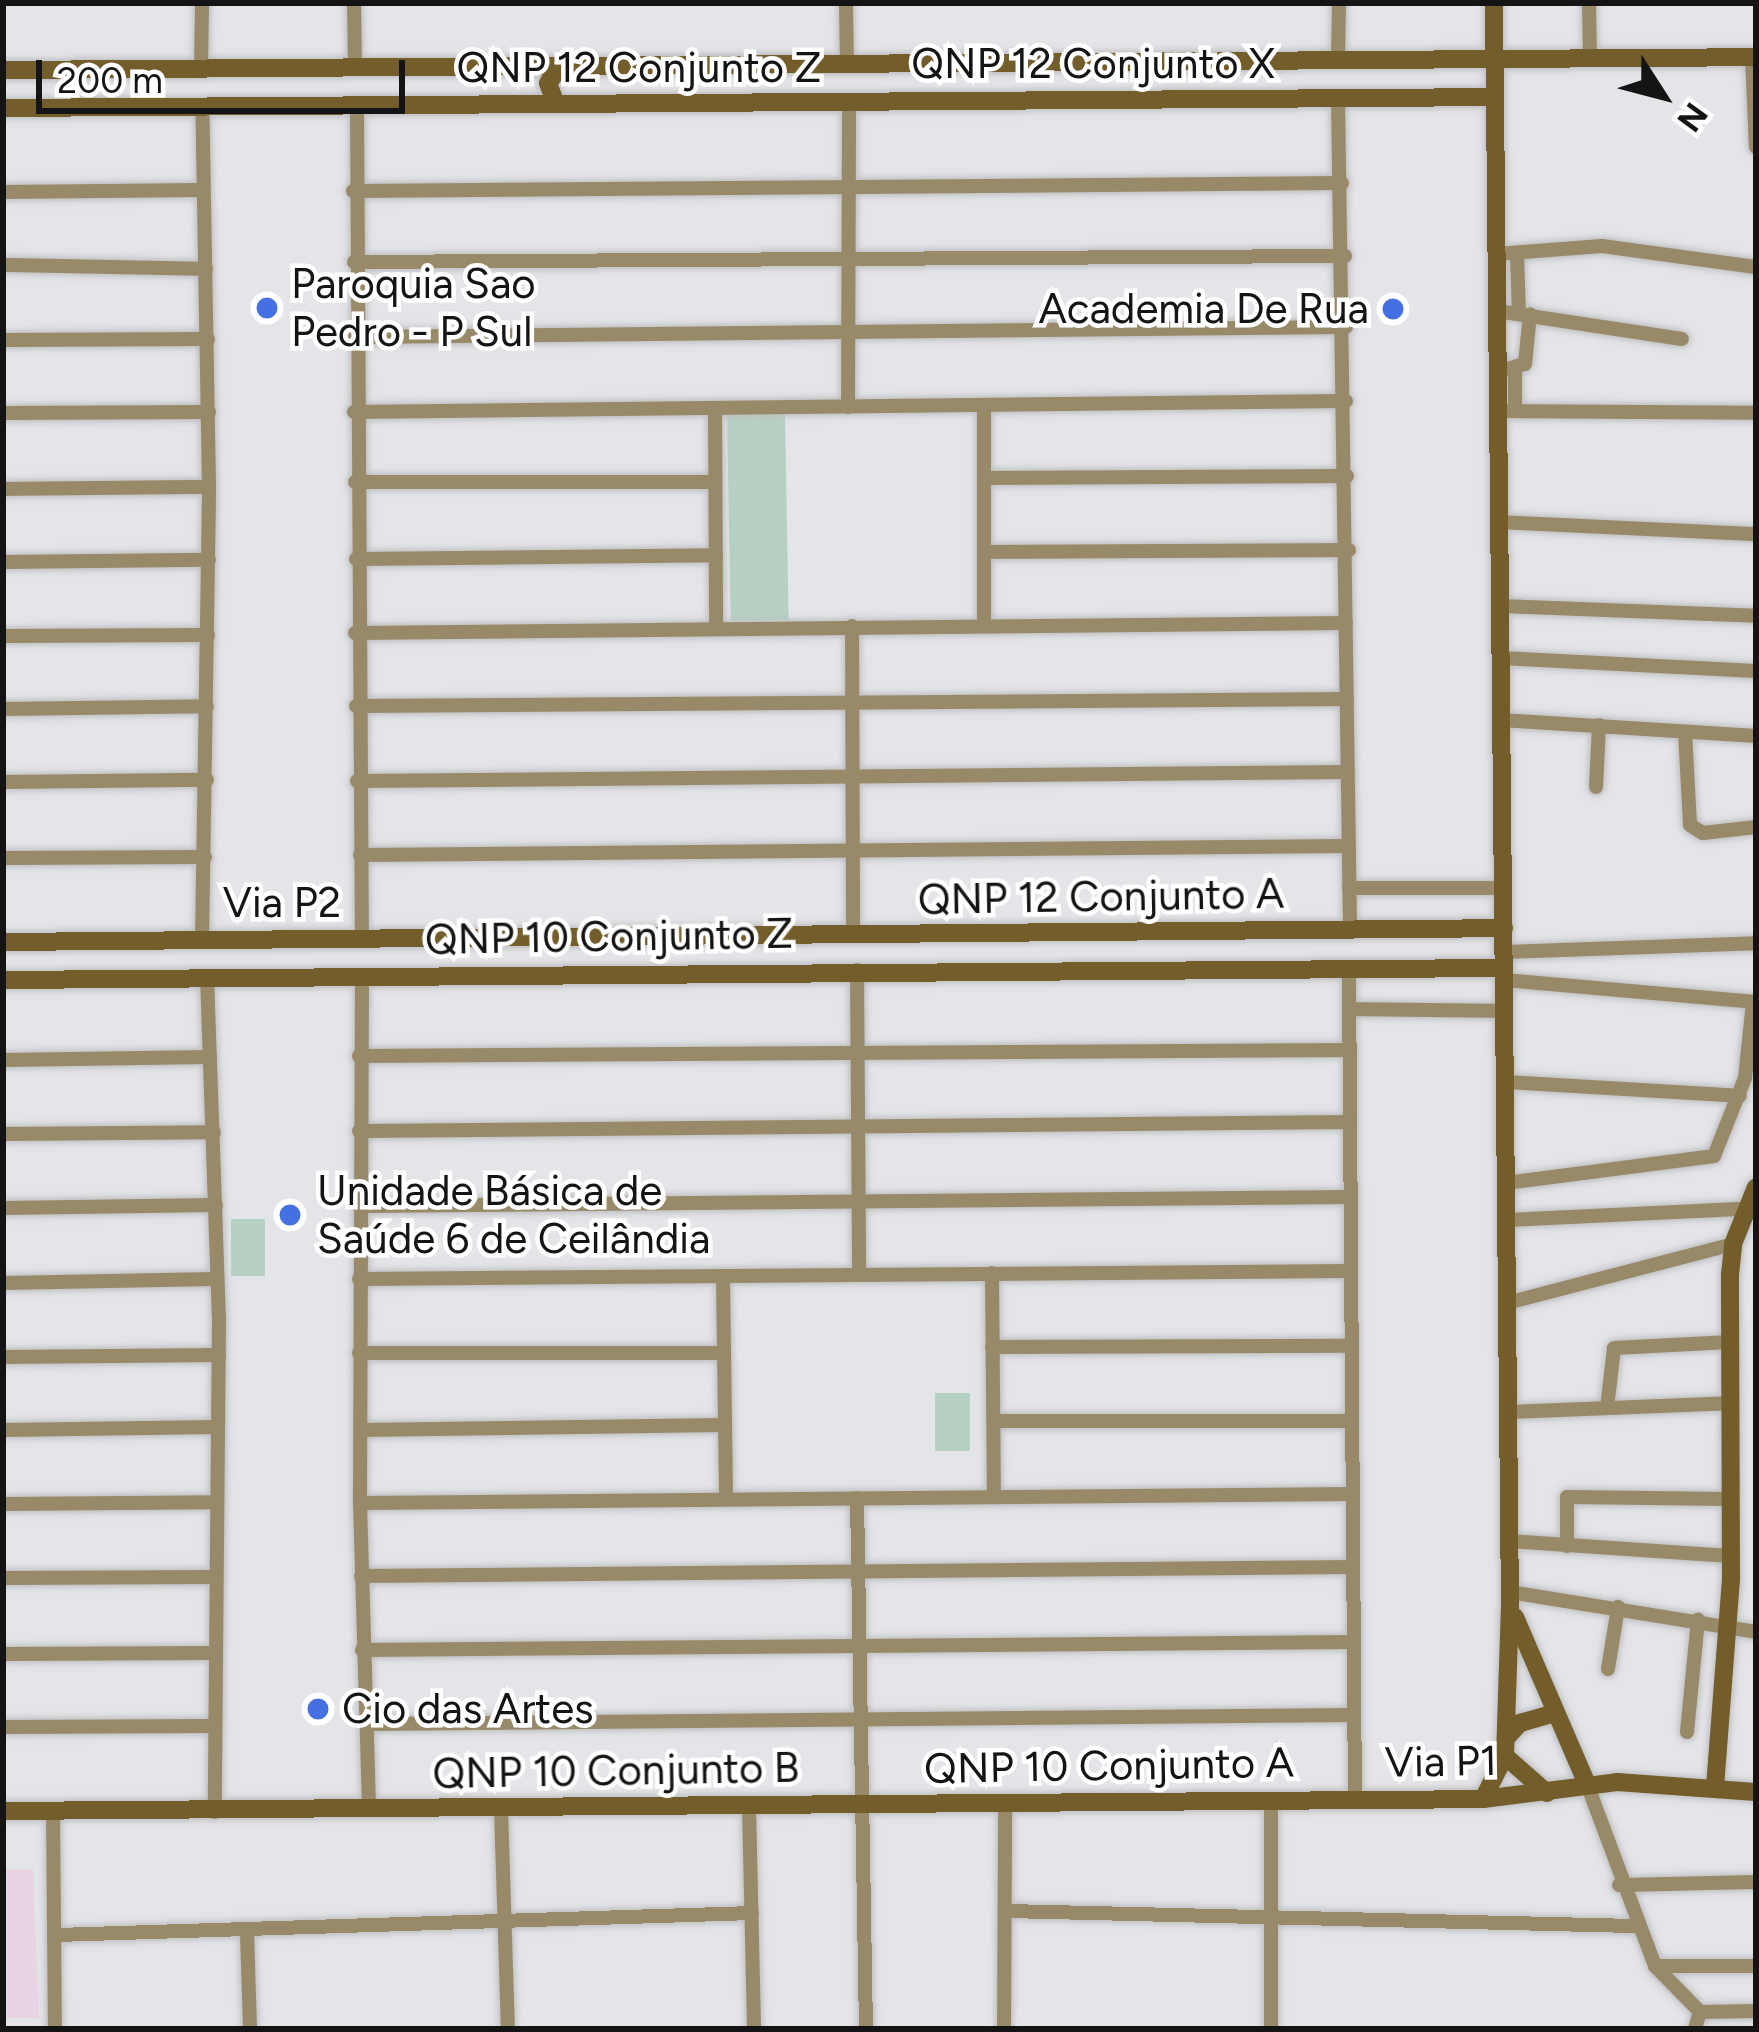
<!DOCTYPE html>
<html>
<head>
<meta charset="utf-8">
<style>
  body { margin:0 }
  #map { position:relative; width:1759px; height:2032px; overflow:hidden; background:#e4e5e8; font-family:Figtree,sans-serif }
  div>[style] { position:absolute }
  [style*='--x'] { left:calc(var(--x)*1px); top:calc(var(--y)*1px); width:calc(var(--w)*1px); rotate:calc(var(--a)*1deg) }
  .commercial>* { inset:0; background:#e9d4e3 }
  .green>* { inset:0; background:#b6d1c3; transform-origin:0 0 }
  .roads { filter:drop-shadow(0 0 3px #bfbfc2) drop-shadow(0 0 3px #bfbfc2) }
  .street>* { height:14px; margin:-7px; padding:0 7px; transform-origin:7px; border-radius:7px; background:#988969 }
  .secondary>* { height:18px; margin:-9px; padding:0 9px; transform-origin:9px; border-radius:9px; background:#725d2b }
  .dots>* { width:33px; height:33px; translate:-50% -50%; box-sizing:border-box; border:6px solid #fff; border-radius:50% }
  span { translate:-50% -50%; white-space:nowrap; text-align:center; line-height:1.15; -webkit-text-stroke:9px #fff; paint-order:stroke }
  .street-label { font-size:42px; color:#141415 }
  .poi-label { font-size:42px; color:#141415 }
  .left { translate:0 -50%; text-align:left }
  .right { translate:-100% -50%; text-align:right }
  .frame { position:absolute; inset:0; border:6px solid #141415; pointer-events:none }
  .north { position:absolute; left:1603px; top:36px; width:120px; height:120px; -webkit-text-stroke:9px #fff; paint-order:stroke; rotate:126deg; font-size:33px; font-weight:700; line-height:48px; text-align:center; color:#141415 }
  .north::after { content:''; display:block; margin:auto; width:42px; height:54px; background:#141415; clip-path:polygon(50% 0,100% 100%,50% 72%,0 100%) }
  .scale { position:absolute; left:36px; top:60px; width:369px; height:54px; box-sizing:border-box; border:6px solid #141415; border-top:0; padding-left:15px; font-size:36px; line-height:42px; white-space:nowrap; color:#141415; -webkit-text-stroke:9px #fff; paint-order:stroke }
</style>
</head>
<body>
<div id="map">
  <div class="commercial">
    <i style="clip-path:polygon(3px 1869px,33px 1869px,39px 2018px,3px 2018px)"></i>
  </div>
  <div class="green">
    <i style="left:785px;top:412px;width:208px;height:58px;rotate:89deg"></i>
    <i style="left:231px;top:1219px;width:34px;height:57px"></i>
    <i style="left:970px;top:1393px;width:58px;height:35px;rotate:90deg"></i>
  </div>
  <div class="roads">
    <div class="street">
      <i style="--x:354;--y:3;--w:65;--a:89.1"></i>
      <i style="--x:846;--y:3;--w:61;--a:89.1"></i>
      <i style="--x:1589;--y:3;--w:56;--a:89"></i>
      <i style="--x:1752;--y:57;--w:90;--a:87.5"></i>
      <i style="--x:1338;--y:60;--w:57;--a:-89"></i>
      <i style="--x:201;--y:70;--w:67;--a:-89.1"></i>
      <i style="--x:1338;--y:99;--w:831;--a:89.17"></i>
      <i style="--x:357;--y:106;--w:833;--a:89.66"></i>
      <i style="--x:353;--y:191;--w:989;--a:-0.46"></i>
      <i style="--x:3;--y:192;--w:199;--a:-0.6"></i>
      <i style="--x:1497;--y:254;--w:105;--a:-4.4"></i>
      <i style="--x:1602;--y:246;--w:155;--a:7.8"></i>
      <i style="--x:1517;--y:254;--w:59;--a:88.1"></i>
      <i style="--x:354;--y:262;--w:991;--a:-0.35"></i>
      <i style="--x:3;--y:265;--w:203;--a:1.1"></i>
      <i style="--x:1497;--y:311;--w:187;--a:8.6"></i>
      <i style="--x:355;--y:337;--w:991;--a:-0.58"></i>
      <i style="--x:3;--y:340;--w:205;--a:-0.3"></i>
      <i style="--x:1498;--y:372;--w:28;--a:-17"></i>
      <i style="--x:1525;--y:364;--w:50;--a:-84.3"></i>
      <i style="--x:984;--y:406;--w:220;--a:90"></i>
      <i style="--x:848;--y:407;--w:305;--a:-89.8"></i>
      <i style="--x:715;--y:408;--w:221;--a:89.7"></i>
      <i style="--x:1499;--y:411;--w:257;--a:0.4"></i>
      <i style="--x:1515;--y:411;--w:42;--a:-90"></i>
      <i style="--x:354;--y:412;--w:992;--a:-0.64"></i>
      <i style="--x:3;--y:413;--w:206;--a:-0.3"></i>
      <i style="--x:984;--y:478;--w:363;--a:-0.3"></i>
      <i style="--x:355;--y:482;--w:360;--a:0"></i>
      <i style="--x:3;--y:489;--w:206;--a:-0.6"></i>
      <i style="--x:1500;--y:522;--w:256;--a:2.7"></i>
      <i style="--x:984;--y:552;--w:365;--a:-0.3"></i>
      <i style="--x:356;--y:559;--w:360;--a:-0.6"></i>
      <i style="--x:3;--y:562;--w:206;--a:-0.6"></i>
      <i style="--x:1501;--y:606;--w:255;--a:2.2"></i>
      <i style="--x:852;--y:626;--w:310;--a:89.8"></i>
      <i style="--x:355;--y:633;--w:991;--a:-0.58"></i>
      <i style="--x:3;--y:636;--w:205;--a:-0.3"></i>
      <i style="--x:1501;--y:658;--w:255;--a:2.9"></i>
      <i style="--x:356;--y:706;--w:991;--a:-0.4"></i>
      <i style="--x:3;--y:709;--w:204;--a:-0.8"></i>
      <i style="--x:1501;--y:720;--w:256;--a:3.6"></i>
      <i style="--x:1685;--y:732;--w:93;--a:86.9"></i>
      <i style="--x:1690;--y:825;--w:15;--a:32"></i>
      <i style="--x:1703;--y:833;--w:53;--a:-6.5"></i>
      <i style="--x:357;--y:781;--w:991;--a:-0.52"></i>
      <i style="--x:3;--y:782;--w:204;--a:-0.6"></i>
      <i style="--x:1596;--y:787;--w:62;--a:-87.2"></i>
      <i style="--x:360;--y:855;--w:988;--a:-0.52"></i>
      <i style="--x:3;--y:858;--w:202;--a:-0.3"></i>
      <i style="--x:1349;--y:888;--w:154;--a:0"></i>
      <i style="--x:202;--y:940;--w:453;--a:-89.1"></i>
      <i style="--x:209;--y:487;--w:382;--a:-91"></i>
      <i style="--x:1504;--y:952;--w:252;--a:-2"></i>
      <i style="--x:857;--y:970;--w:305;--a:89.6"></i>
      <i style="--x:1349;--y:970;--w:829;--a:89.59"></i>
      <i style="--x:362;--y:976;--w:527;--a:90.22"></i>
      <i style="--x:360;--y:1503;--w:307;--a:88.3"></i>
      <i style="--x:207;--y:977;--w:340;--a:88"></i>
      <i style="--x:219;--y:1317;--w:495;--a:90.5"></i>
      <i style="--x:1504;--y:980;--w:253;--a:5"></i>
      <i style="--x:1350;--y:1009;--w:155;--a:0.7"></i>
      <i style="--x:359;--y:1056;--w:991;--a:-0.35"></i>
      <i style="--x:3;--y:1060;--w:207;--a:-0.8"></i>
      <i style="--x:1505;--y:1082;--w:235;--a:3.4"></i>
      <i style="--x:359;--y:1131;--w:991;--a:-0.52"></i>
      <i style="--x:3;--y:1134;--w:211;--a:-0.5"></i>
      <i style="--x:1506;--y:1183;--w:210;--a:-7.4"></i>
      <i style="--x:1714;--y:1156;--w:84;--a:-68.3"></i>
      <i style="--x:1745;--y:1078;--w:76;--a:-84"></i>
      <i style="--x:359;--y:1206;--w:992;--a:-0.52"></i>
      <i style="--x:3;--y:1208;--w:213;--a:-0.8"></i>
      <i style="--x:1507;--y:1220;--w:237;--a:-2.7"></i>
      <i style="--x:992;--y:1273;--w:223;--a:89.5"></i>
      <i style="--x:723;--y:1278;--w:220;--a:89.2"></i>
      <i style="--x:359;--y:1279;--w:992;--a:-0.46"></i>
      <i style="--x:3;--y:1283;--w:212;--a:-1.1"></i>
      <i style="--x:1507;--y:1303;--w:234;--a:-14.6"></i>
      <i style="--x:992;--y:1347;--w:360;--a:-0.2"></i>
      <i style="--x:359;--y:1353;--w:363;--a:0"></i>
      <i style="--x:3;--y:1357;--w:216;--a:-0.5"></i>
      <i style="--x:1607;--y:1408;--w:60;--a:-83.3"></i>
      <i style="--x:1614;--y:1348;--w:116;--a:-3"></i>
      <i style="--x:1509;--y:1412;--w:220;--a:-2.3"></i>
      <i style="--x:994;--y:1421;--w:358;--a:0"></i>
      <i style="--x:3;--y:1430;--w:214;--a:-0.8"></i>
      <i style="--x:361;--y:1430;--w:363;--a:-0.8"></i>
      <i style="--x:857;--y:1498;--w:531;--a:89.03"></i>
      <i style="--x:360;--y:1503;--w:992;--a:-0.52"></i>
      <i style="--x:3;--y:1504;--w:213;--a:-0.5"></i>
      <i style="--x:1509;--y:1541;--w:221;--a:3.9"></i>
      <i style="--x:1567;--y:1546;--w:49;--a:-90"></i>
      <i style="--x:1567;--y:1497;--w:162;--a:0.7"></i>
      <i style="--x:361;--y:1576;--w:992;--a:-0.52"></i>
      <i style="--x:3;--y:1578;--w:213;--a:-0.3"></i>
      <i style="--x:1510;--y:1592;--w:249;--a:9.2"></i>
      <i style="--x:362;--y:1650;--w:992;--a:-0.46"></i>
      <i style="--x:3;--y:1654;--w:212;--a:-0.3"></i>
      <i style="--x:1608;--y:1669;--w:63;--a:-80.8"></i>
      <i style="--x:367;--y:1724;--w:987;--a:-0.52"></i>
      <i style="--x:3;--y:1727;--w:212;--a:-0.3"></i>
      <i style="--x:1687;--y:1732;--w:113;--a:-84.4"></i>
      <i style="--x:1587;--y:1784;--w:194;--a:69.5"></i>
      <i style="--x:1655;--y:1966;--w:64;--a:45.6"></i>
      <i style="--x:1271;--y:1800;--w:229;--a:90"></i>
      <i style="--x:749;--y:1806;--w:223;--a:88.7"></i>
      <i style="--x:501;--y:1809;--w:220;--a:88.2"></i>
      <i style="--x:53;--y:1811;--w:218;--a:89.5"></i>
      <i style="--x:1619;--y:1885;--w:137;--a:-1.3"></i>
      <i style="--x:1007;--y:1911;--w:629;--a:1.37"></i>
      <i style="--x:247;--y:1933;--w:96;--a:88.2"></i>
      <i style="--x:57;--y:1935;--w:695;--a:-1.81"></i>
      <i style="--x:1655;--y:1966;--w:101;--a:0"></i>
      <i style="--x:1700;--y:2012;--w:56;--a:-1"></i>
      <i style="--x:1004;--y:2029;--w:226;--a:-89.7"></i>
      <i style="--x:1695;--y:2029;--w:18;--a:-74"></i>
    </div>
    <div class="secondary">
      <i style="--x:3;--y:70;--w:1753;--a:-0.42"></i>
      <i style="--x:556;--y:104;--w:22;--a:-111"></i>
      <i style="--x:548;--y:83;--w:23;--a:-52"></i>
      <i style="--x:3;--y:108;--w:1492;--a:-0.42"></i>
      <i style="--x:3;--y:942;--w:1501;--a:-0.53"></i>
      <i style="--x:3;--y:980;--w:1501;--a:-0.46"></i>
      <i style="--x:1515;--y:1617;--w:182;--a:66.7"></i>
      <i style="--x:1506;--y:1738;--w:21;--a:-47"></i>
      <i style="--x:1520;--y:1723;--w:36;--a:-16"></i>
      <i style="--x:1505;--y:1756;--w:56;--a:41.4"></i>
      <i style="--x:1715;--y:1787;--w:209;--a:-85.6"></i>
      <i style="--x:1731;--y:1579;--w:304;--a:-90.2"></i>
      <i style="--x:1730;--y:1275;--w:31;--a:-84"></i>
      <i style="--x:1733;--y:1244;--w:61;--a:-68"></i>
      <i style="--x:1483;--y:1799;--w:48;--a:-62.9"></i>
      <i style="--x:1505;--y:1756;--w:149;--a:-88.1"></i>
      <i style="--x:1510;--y:1607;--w:1604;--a:-90.57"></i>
      <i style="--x:3;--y:1811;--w:1480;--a:-0.46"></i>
      <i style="--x:1483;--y:1799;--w:135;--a:-7.2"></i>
      <i style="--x:1617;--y:1782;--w:139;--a:4.1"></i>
    </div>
  </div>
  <div class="dots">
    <i style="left:267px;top:308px;background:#4470e2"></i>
    <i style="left:1393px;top:309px;background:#4470e2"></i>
    <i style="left:290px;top:1215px;background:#4470e2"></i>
    <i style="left:318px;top:1709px;background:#4470e2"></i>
  </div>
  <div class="street-label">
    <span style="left:1093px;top:64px">QNP 12 Conjunto X</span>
    <span style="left:639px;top:68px">QNP 12 Conjunto Z</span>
    <span style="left:1101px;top:897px;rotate:-1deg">QNP 12 Conjunto A</span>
    <span style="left:282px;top:903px">Via P2</span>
    <span style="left:609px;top:937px;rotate:-1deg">QNP 10 Conjunto Z</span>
    <span style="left:1441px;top:1762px;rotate:-1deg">Via P1</span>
    <span style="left:1109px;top:1766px;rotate:-1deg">QNP 10 Conjunto A</span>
    <span style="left:616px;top:1771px;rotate:-1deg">QNP 10 Conjunto B</span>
  </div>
  <div class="poi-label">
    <span class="left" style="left:291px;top:308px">Paroquia Sao<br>Pedro - P Sul</span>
    <span class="right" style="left:1369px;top:309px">Academia De Rua</span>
    <span class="left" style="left:317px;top:1215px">Unidade Básica de<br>Saúde 6 de Ceilândia</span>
    <span class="left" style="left:342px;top:1709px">Cio das Artes</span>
  </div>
  <div class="frame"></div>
  <div class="north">N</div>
  <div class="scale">200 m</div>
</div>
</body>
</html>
